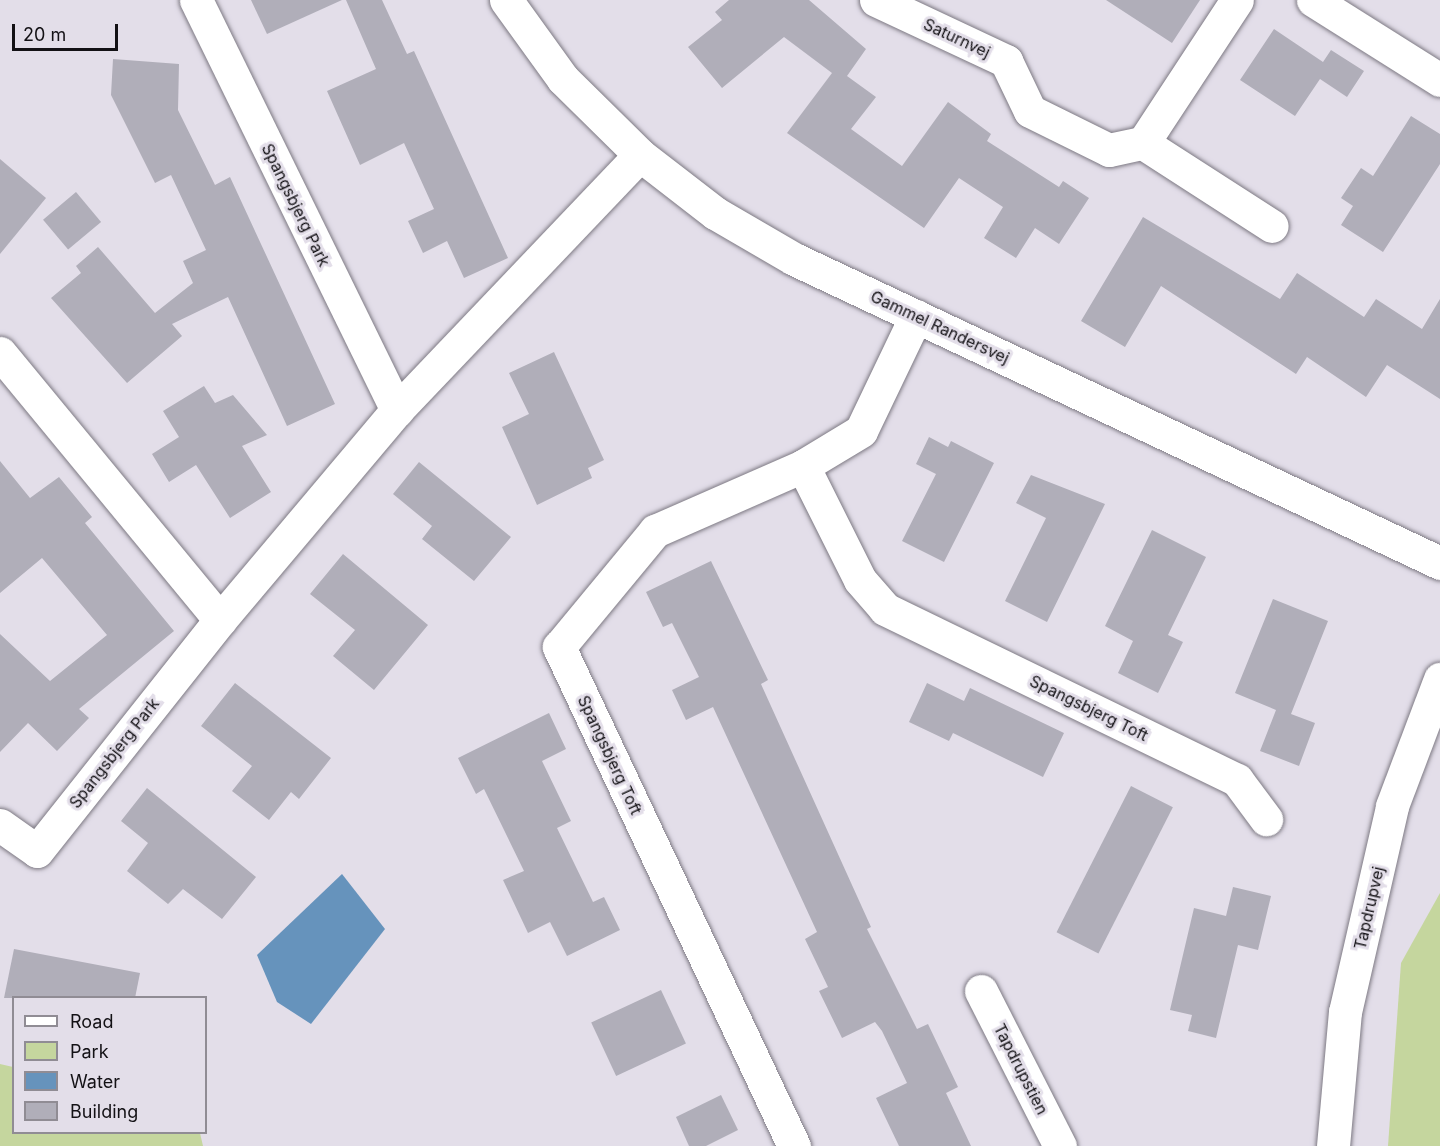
<!DOCTYPE html>
<html>
<head>
<meta charset="utf-8">
<style>
  body { margin:0 }
  #map { position:relative; width:1440px; height:1146px; overflow:hidden; background:#e3dee9; font-family:Inter,sans-serif }
  div>[style] { position:absolute }
  [style*='--x'] { left:calc(var(--x)*1px); top:calc(var(--y)*1px); width:calc(var(--w)*1px); rotate:calc(var(--a)*1deg) }
  .green>* { inset:0; background:#c5d69e }
  .water>* { inset:0; background:#6693bc }
  .building>* { inset:0; background:#b0aeb9; transform-origin:0 0 }
  .roads { filter:drop-shadow(0 0 2px #7d7983) drop-shadow(0 0 2px #7d7983) }
  .minor>* { height:33px; margin:-16.5px; padding:0 16.5px; transform-origin:16.5px; border-radius:16.5px; background:#fff }
  .tertiary>* { height:33px; margin:-16.5px; padding:0 16.5px; transform-origin:16.5px; border-radius:16.5px; background:#fff }
  span { translate:-50% -50%; white-space:nowrap; text-align:center; line-height:1.15; -webkit-text-stroke:6px #e3dee9; paint-order:stroke }
  .street-label { font-size:16px; color:#131115 }
  .legend { position:absolute; left:12px; top:996px; width:195px; height:138px; box-sizing:border-box; background:#e3dee9; border:2px solid #908c94; margin:0; padding:8px 10px; list-style:none; font-size:18px; color:#131115 }
  .legend li { display:flex; align-items:center; gap:12px; height:30px }
  .legend b { width:30px; border:2px solid #908c94 }
  .scale { position:absolute; left:12px; top:24px; width:106px; height:27px; box-sizing:border-box; border:3px solid #131115; border-top:0; padding-left:8px; font-size:18px; line-height:21px; white-space:nowrap; color:#131115; -webkit-text-stroke:4px #e3dee9; paint-order:stroke }
</style>
</head>
<body>
<div id="map">
  <div class="green">
    <i style="clip-path:polygon(1440px 893px,1440px 1146px,1388px 1146px,1401px 963px)"></i>
    <i style="clip-path:polygon(0 1064px,13px 1067px,14px 1132px,200px 1133px,203px 1146px,0 1146px)"></i>
  </div>
  <div class="water">
    <i style="clip-path:polygon(342px 874px,385px 929px,311px 1024px,277px 1002px,257px 955px)"></i>
  </div>
  <div class="building">
    <i style="clip-path:polygon(251px 0,342px 0,267px 34px)"></i>
    <i style="clip-path:polygon(346px 0,382px 0,407px 54px,414px 51px,508px 258px,464px 278px,447px 241px,423px 253px,408px 221px,434px 209px,404px 143px,360px 165px,327px 91px,376px 69px)"></i>
    <i style="clip-path:polygon(729px 0,809px 0,866px 49px,847px 76px,876px 97px,851px 129px,902px 166px,948px 102px,991px 134px,987px 141px,1059px 187px,1063px 181px,1089px 198px,1059px 244px,1035px 228px,1016px 258px,984px 238px,1003px 207px,959px 178px,924px 228px,787px 133px,832px 73px,784px 37px,722px 88px,688px 47px,722px 20px,715px 12px)"></i>
    <i style="clip-path:polygon(1106px 0,1200px 0,1172px 43px)"></i>
    <i style="clip-path:polygon(1274px 29px,1323px 62px,1331px 50px,1364px 71px,1347px 97px,1320px 79px,1295px 116px,1240px 80px)"></i>
    <i style="clip-path:polygon(113px 59px,179px 64px,178px 110px,215px 185px,230px 177px,335px 404px,287px 426px,228px 297px,172px 324px,182px 336px,127px 383px,51px 298px,81px 273px,76px 266px,98px 247px,155px 313px,193px 283px,183px 261px,206px 250px,171px 175px,155px 183px,111px 95px)"></i>
    <i style="clip-path:polygon(1411px 116px,1440px 134px,1440px 164px,1383px 252px,1341px 225px,1353px 206px,1341px 198px,1361px 168px,1373px 176px)"></i>
    <i style="clip-path:polygon(0 159px,46px 198px,0 254px)"></i>
    <i style="left:76px;top:192px;width:39px;height:43px;rotate:50deg"></i>
    <i style="clip-path:polygon(1143px 217px,1280px 299px,1297px 273px,1364px 317px,1376px 299px,1422px 329px,1440px 299px,1440px 399px,1387px 365px,1366px 397px,1307px 357px,1296px 374px,1161px 286px,1125px 347px,1081px 321px)"></i>
    <i style="clip-path:polygon(554px 352px,604px 460px,588px 468px,592px 478px,537px 505px,502px 427px,529px 414px,509px 373px)"></i>
    <i style="clip-path:polygon(204px 386px,215px 403px,233px 395px,267px 435px,242px 446px,271px 492px,230px 518px,196px 465px,169px 482px,152px 454px,179px 437px,163px 411px)"></i>
    <i style="clip-path:polygon(929px 437px,948px 447px,951px 441px,994px 463px,944px 562px,902px 541px,936px 474px,916px 464px)"></i>
    <i style="clip-path:polygon(0 461px,30px 498px,59px 477px,92px 517px,85px 523px,174px 631px,79px 709px,89px 718px,57px 751px,28px 723px,0 752px,0 634px,50px 681px,107px 635px,42px 558px,0 593px)"></i>
    <i style="clip-path:polygon(419px 462px,511px 537px,474px 581px,422px 539px,432px 526px,393px 494px)"></i>
    <i style="clip-path:polygon(1031px 475px,1105px 504px,1047px 622px,1005px 601px,1046px 518px,1016px 503px)"></i>
    <i style="clip-path:polygon(1152px 530px,1206px 557px,1168px 635px,1183px 642px,1158px 693px,1118px 673px,1133px 641px,1105px 626px)"></i>
    <i style="clip-path:polygon(343px 554px,428px 625px,374px 690px,333px 656px,355px 630px,310px 594px)"></i>
    <i style="clip-path:polygon(711px 561px,768px 680px,761px 684px,871px 927px,867px 929px,917px 1029px,928px 1024px,958px 1087px,946px 1093px,971px 1146px,899px 1146px,876px 1098px,907px 1083px,882px 1031px,875px 1022px,842px 1038px,819px 991px,828px 987px,805px 939px,817px 932px,713px 707px,686px 720px,672px 690px,699px 677px,672px 623px,663px 627px,646px 592px)"></i>
    <i style="clip-path:polygon(1273px 599px,1328px 621px,1291px 714px,1315px 723px,1299px 766px,1260px 751px,1276px 710px,1235px 693px)"></i>
    <i style="clip-path:polygon(235px 683px,331px 758px,299px 799px,291px 792px,269px 820px,232px 791px,252px 766px,201px 726px)"></i>
    <i style="clip-path:polygon(927px 683px,964px 701px,970px 688px,1064px 733px,1043px 777px,953px 733px,949px 741px,909px 722px)"></i>
    <i style="clip-path:polygon(549px 713px,566px 749px,542px 761px,571px 821px,557px 828px,593px 902px,604px 897px,620px 930px,567px 956px,550px 922px,528px 933px,503px 880px,524px 871px,484px 789px,476px 794px,458px 758px)"></i>
    <i style="left:1131px;top:786px;width:47px;height:164px;rotate:27deg"></i>
    <i style="clip-path:polygon(147px 788px,256px 877px,222px 919px,183px 889px,168px 904px,127px 871px,148px 843px,121px 821px)"></i>
    <i style="clip-path:polygon(1233px 887px,1271px 896px,1258px 950px,1238px 945px,1216px 1038px,1188px 1031px,1192px 1015px,1170px 1010px,1194px 908px,1226px 916px)"></i>
    <i style="clip-path:polygon(14px 949px,140px 973px,135px 998px,4px 998px)"></i>
    <i style="left:661px;top:990px;width:59px;height:77px;rotate:65deg"></i>
    <i style="clip-path:polygon(721px 1095px,738px 1130px,706px 1146px,689px 1146px,676px 1117px)"></i>
  </div>
  <div class="roads">
    <div class="minor">
      <i style="--x:196;--y:0;--w:457;--a:63.9"></i>
      <i style="--x:876;--y:0;--w:144;--a:25.1"></i>
      <i style="--x:1006;--y:61;--w:55;--a:64.4"></i>
      <i style="--x:1030;--y:111;--w:88;--a:26.3"></i>
      <i style="--x:1109;--y:150;--w:35;--a:-12"></i>
      <i style="--x:1143;--y:143;--w:153;--a:32.8"></i>
      <i style="--x:1313;--y:0;--w:150;--a:32.2"></i>
      <i style="--x:1143;--y:143;--w:171;--a:-56.7"></i>
      <i style="--x:916;--y:316;--w:127;--a:115.6"></i>
      <i style="--x:861;--y:431;--w:68;--a:148.9"></i>
      <i style="--x:803;--y:466;--w:127;--a:63.4"></i>
      <i style="--x:860;--y:580;--w:38;--a:49"></i>
      <i style="--x:885;--y:609;--w:391;--a:25.9"></i>
      <i style="--x:1237;--y:780;--w:49;--a:53.4"></i>
      <i style="--x:0;--y:353;--w:346;--a:50.5"></i>
      <i style="--x:0;--y:825;--w:45;--a:35.1"></i>
      <i style="--x:37;--y:851;--w:295;--a:-51.6"></i>
      <i style="--x:220;--y:620;--w:275;--a:-49.9"></i>
      <i style="--x:397;--y:410;--w:352;--a:-46.4"></i>
      <i style="--x:981;--y:991;--w:174;--a:63"></i>
      <i style="--x:794;--y:1146;--w:552;--a:-115.22"></i>
      <i style="--x:559;--y:647;--w:151;--a:-50.4"></i>
      <i style="--x:655;--y:531;--w:162;--a:-23.7"></i>
    </div>
    <div class="tertiary">
      <i style="--x:506;--y:0;--w:97;--a:54.2"></i>
      <i style="--x:563;--y:79;--w:108;--a:44.6"></i>
      <i style="--x:640;--y:155;--w:95;--a:37.7"></i>
      <i style="--x:715;--y:213;--w:91;--a:30.2"></i>
      <i style="--x:794;--y:259;--w:714;--a:25.2"></i>
      <i style="--x:1333;--y:1146;--w:135;--a:-84.9"></i>
      <i style="--x:1345;--y:1012;--w:211;--a:-77.1"></i>
      <i style="--x:1392;--y:806;--w:136;--a:-69.3"></i>
    </div>
  </div>
  <div class="street-label">
    <span style="left:957px;top:38px;rotate:25deg">Saturnvej</span>
    <span style="left:296px;top:205px;rotate:64deg">Spangsbjerg Park</span>
    <span style="left:940px;top:327px;rotate:25deg">Gammel Randersvej</span>
    <span style="left:1089px;top:708px;rotate:26deg">Spangsbjerg Toft</span>
    <span style="left:114px;top:753px;rotate:-52deg">Spangsbjerg Park</span>
    <span style="left:610px;top:755px;rotate:65deg">Spangsbjerg Toft</span>
    <span style="left:1369px;top:908px;rotate:-77deg">Tapdrupvej</span>
    <span style="left:1021px;top:1069px;rotate:63deg">Tapdrupstien</span>
  </div>
  <ul class="legend">
  <li><b style="height:8px;background:#fff"></b>Road</li>
  <li><b style="height:16px;background:#c5d69e"></b>Park</li>
  <li><b style="height:16px;background:#6693bc"></b>Water</li>
  <li><b style="height:16px;background:#b0aeb9"></b>Building</li>
  </ul>
  <div class="scale">20 m</div>
</div>
</body>
</html>
